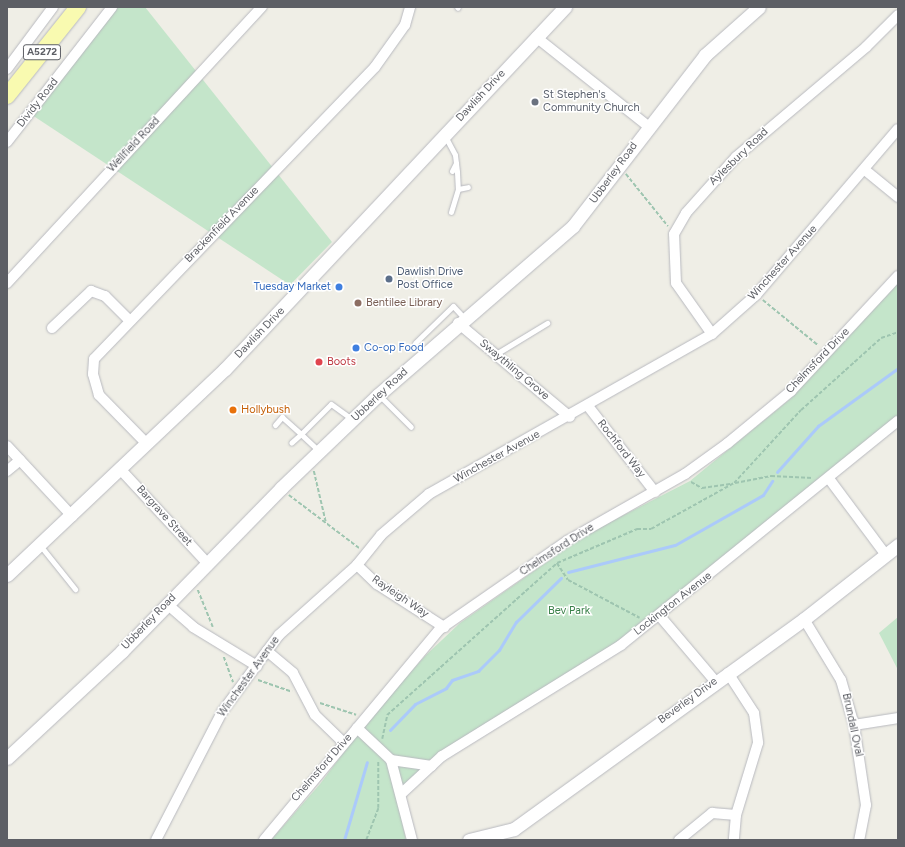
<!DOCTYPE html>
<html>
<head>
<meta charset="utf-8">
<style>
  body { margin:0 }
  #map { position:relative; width:905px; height:847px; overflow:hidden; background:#efeee6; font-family:Figtree,sans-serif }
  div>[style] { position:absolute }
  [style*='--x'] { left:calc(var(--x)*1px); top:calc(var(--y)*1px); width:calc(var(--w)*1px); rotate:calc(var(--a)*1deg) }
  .green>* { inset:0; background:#c4e5ca }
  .stream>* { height:3px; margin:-1.5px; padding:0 1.5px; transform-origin:1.5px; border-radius:1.5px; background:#abcafa }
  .path>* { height:1.5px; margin-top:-0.75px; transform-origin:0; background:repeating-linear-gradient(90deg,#9ec5b0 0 4px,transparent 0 6px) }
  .roads { filter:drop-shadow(0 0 1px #b8b9bf) drop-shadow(0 0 1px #b8b9bf) }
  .service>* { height:5px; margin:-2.5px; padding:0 2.5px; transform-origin:2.5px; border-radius:2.5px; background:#fff }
  .minor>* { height:10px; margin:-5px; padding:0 5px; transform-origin:5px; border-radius:5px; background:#fff }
  .tertiary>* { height:13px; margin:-6.5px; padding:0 6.5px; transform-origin:6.5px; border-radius:6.5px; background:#fff }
  .primary>* { height:16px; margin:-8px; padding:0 8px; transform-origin:8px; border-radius:8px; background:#f9fab0 }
  .dots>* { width:11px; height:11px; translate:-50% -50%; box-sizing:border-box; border:2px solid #fff; border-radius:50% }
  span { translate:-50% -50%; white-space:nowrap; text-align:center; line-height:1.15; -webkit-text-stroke:3px #fff; paint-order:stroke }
  .shield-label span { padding:1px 3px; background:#fff; border:1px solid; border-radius:3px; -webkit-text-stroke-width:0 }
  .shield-label { font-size:10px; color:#5d5f65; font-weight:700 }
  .street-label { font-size:11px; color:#5d5f65 }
  .worship-label { font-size:11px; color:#5b616d }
  .left { translate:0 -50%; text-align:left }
  .service-label { font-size:11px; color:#4e5e75 }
  .shop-label { font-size:11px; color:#366cbe }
  .right { translate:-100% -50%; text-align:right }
  .education-label { font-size:11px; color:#785e54 }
  .health-label { font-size:11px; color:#be3a42 }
  .food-label { font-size:11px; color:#c56008 }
  .park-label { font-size:11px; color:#3a8049 }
  .frame { position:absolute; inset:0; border:8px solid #5d5f65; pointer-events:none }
</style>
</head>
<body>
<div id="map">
  <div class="green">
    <i style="clip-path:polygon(118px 7px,145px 7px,332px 242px,290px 285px,32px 115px)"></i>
    <i style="clip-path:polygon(898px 283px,898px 415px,857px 452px,603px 653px,430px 760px,396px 793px,406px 840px,271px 840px,320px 784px,371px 716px,425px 656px,460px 623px,585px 535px,690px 481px,790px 399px)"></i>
    <i style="clip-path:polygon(898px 617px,898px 670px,879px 633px)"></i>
  </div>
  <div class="stream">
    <i style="--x:777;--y:472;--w:62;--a:-48.3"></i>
    <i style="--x:818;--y:426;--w:99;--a:-35.9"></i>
    <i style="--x:568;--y:572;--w:110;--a:-14.2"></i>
    <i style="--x:675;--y:545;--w:101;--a:-29.6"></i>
    <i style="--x:763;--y:495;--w:17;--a:-57"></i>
    <i style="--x:390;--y:730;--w:36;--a:-46"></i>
    <i style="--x:415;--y:704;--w:35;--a:-27"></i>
    <i style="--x:446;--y:688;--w:10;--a:-53"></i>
    <i style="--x:452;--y:680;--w:28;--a:-19"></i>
    <i style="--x:478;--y:671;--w:30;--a:-45"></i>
    <i style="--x:499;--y:650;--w:33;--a:-59"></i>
    <i style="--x:516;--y:622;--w:63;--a:-44.4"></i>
    <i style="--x:344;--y:840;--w:81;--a:-73.6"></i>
  </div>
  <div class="path">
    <i style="--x:626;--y:174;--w:67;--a:51.1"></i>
    <i style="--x:763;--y:300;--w:72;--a:39.4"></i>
    <i style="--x:314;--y:471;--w:52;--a:76.8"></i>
    <i style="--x:691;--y:482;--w:13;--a:29"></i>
    <i style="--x:702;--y:488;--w:30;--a:-8"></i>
    <i style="--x:735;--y:483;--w:37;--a:-11"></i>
    <i style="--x:771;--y:476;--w:42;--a:2.7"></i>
    <i style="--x:289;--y:495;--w:88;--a:37.1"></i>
    <i style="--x:557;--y:563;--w:20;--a:57"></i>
    <i style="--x:568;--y:580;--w:81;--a:27.8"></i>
    <i style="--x:198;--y:590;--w:40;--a:68"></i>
    <i style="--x:224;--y:657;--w:27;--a:70"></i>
    <i style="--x:258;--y:680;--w:36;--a:19"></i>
    <i style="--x:320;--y:703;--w:38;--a:18"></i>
    <i style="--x:382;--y:739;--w:25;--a:-78"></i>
    <i style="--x:387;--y:715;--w:228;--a:-41.8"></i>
    <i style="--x:557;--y:563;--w:87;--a:-23"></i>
    <i style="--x:637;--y:529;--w:14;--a:0"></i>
    <i style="--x:651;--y:529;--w:95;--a:-29"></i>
    <i style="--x:734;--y:483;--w:99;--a:-47.5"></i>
    <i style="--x:801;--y:410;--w:108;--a:-42"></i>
    <i style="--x:881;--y:338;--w:18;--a:-19"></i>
    <i style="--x:366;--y:840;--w:34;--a:-69"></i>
    <i style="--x:378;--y:808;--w:47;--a:-90"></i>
  </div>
  <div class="roads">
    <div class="service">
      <i style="--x:457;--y:7;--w:1;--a:45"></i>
      <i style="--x:445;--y:136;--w:21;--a:62"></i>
      <i style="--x:455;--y:155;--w:17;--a:83"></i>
      <i style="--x:457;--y:172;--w:17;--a:87"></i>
      <i style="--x:458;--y:189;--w:24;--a:107"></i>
      <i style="--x:452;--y:171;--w:9;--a:-63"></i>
      <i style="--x:458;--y:189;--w:10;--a:-11"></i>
      <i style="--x:415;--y:343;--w:53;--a:-44.2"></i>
      <i style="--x:453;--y:306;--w:16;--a:47"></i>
      <i style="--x:496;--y:354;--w:60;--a:-31.3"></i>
      <i style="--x:379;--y:395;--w:45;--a:45"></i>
      <i style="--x:275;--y:425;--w:11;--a:-49"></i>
      <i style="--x:282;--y:417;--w:25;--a:42"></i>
      <i style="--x:301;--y:434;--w:13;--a:138"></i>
      <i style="--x:319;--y:451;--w:25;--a:-137"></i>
      <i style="--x:301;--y:434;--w:42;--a:-45"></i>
      <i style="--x:331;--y:404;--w:26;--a:36"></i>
      <i style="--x:39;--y:544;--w:58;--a:51.3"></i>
    </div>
    <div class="minor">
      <i style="--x:536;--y:37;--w:143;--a:38.5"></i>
      <i style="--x:7;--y:69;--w:77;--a:-53.4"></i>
      <i style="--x:7;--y:142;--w:171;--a:-52.1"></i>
      <i style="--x:865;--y:170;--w:43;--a:39.3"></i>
      <i style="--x:7;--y:283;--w:376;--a:-47.3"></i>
      <i style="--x:458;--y:323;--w:146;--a:40"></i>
      <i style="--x:52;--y:328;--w:54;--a:-43.5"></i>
      <i style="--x:91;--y:291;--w:15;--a:20"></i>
      <i style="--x:105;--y:296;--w:34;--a:45"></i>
      <i style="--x:712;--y:334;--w:62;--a:-125.2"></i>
      <i style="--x:676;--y:283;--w:49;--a:-92.3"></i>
      <i style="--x:674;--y:234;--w:24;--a:-60"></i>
      <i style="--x:686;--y:213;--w:75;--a:-48.2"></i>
      <i style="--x:736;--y:157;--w:170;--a:-40.2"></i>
      <i style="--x:866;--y:47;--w:45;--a:-45"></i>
      <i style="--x:588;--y:406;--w:109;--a:52.1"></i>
      <i style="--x:147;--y:444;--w:69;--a:-134.4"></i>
      <i style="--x:99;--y:395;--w:22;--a:-106"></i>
      <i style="--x:93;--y:374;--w:15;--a:-86"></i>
      <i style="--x:94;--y:359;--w:405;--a:-46.1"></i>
      <i style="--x:375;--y:67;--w:52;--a:-54.5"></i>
      <i style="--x:405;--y:25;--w:19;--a:-74"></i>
      <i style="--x:7;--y:446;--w:96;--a:47.1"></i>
      <i style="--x:121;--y:470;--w:127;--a:47.2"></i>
      <i style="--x:7;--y:471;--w:17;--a:-40"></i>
      <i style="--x:830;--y:480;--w:94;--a:53.3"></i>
      <i style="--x:357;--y:565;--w:28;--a:44"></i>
      <i style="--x:377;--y:584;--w:80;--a:32.7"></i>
      <i style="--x:167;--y:604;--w:35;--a:41"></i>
      <i style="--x:193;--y:627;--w:75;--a:31.4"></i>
      <i style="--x:659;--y:615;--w:87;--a:49.7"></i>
      <i style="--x:804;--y:619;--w:71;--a:58.8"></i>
      <i style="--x:841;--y:680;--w:47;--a:73.9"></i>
      <i style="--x:854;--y:725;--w:81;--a:81.5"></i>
      <i style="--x:866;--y:805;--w:36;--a:101"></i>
      <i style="--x:267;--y:651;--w:34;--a:40"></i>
      <i style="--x:293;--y:673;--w:47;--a:62.4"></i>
      <i style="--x:315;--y:715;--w:40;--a:44"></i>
      <i style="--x:728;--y:673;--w:48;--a:57"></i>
      <i style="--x:754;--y:713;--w:30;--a:82"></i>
      <i style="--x:758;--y:743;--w:75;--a:107"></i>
      <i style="--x:736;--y:815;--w:25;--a:95"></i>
      <i style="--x:854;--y:725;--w:45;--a:-9"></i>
      <i style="--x:357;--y:728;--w:47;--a:43.3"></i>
      <i style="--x:391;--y:760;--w:83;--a:75.3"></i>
      <i style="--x:391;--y:760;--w:41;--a:8.3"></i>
      <i style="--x:401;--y:794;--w:56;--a:-42.8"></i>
      <i style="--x:442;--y:756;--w:211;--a:-31.8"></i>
      <i style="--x:621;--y:645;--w:356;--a:-39"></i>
      <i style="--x:156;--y:840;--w:144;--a:-62.7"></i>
      <i style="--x:222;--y:712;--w:76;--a:-53.6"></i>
      <i style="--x:267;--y:651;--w:20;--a:-53"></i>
      <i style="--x:279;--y:635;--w:105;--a:-41.9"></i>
      <i style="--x:357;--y:565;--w:38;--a:-51"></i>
      <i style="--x:381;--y:535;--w:63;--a:-40.5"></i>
      <i style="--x:429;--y:494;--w:325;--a:-29.5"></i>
      <i style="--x:712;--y:334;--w:59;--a:-41.6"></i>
      <i style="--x:756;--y:295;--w:218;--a:-49.5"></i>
      <i style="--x:264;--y:840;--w:275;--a:-50.2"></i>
      <i style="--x:440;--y:629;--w:155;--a:-34.7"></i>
      <i style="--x:567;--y:541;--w:136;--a:-29.6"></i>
      <i style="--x:685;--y:474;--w:53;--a:-35.8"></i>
      <i style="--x:728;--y:443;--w:82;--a:-39.5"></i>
      <i style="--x:791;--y:391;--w:157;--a:-47.1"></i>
      <i style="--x:679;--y:840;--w:43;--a:-39.3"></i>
      <i style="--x:712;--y:813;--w:24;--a:5"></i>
    </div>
    <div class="tertiary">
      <i style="--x:7;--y:575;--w:300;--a:-43.4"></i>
      <i style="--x:225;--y:369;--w:497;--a:-46.8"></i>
      <i style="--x:7;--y:758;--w:157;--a:-42.9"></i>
      <i style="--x:122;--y:651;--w:228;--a:-45.7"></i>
      <i style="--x:281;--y:488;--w:134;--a:-43.8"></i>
      <i style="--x:378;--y:395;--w:258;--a:-40.9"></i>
      <i style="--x:573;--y:226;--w:216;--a:-52.3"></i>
      <i style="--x:705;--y:55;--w:72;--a:-41.6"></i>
      <i style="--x:469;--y:840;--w:46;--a:-13.7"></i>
      <i style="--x:514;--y:829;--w:358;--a:-35.9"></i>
      <i style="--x:804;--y:619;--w:120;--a:-38.2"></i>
    </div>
    <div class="primary">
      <i style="--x:7;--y:96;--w:114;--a:-51.4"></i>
    </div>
  </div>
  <div class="dots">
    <i style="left:535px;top:102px;background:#6b7280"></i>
    <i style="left:389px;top:279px;background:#5c6f8a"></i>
    <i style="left:339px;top:287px;background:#3f7fe0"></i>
    <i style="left:358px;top:303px;background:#8d6e63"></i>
    <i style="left:356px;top:348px;background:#3f7fe0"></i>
    <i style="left:319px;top:362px;background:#e0444e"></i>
    <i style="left:233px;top:410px;background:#e8710a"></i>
  </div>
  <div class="shield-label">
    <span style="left:42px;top:52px">A5272</span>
  </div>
  <div class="street-label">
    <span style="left:481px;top:96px;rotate:-47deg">Dawlish Drive</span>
    <span style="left:38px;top:103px;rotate:-52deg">Dividy Road</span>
    <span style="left:134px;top:145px;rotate:-47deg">Wellfield Road</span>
    <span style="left:739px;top:157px;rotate:-44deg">Aylesbury Road</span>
    <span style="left:614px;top:173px;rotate:-54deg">Ubberley Road</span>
    <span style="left:222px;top:225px;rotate:-46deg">Brackenfield Avenue</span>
    <span style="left:783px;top:263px;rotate:-48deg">Winchester Avenue</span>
    <span style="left:260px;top:333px;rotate:-46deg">Dawlish Drive</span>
    <span style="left:818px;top:361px;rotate:-46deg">Chelmsford Drive</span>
    <span style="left:514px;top:370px;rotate:40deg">Swaythling Grove</span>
    <span style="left:380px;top:395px;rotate:-43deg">Ubberley Road</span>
    <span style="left:621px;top:449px;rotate:52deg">Rochford Way</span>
    <span style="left:497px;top:457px;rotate:-29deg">Winchester Avenue</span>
    <span style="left:164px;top:516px;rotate:48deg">Bargrave Street</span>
    <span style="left:557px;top:550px;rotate:-33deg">Chelmsford Drive</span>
    <span style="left:400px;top:597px;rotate:34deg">Rayleigh Way</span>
    <span style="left:673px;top:604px;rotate:-38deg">Lockington Avenue</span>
    <span style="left:149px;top:622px;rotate:-46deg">Ubberley Road</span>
    <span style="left:249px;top:677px;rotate:-54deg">Winchester Avenue</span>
    <span style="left:688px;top:701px;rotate:-36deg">Beverley Drive</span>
    <span style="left:852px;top:725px;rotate:78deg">Brundall Oval</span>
    <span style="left:322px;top:768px;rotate:-49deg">Chelmsford Drive</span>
  </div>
  <div class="worship-label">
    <span class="left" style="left:543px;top:102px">St Stephen's<br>Community Church</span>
  </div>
  <div class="service-label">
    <span class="left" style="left:397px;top:279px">Dawlish Drive<br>Post Office</span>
  </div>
  <div class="shop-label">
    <span class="right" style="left:331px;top:287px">Tuesday Market</span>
    <span class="left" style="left:364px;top:348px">Co-op Food</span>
  </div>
  <div class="education-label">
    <span class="left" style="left:366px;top:303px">Bentilee Library</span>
  </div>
  <div class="health-label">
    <span class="left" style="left:327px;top:362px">Boots</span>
  </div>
  <div class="food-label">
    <span class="left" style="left:241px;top:410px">Hollybush</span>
  </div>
  <div class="park-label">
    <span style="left:569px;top:611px">Bev Park</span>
  </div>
  <div class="frame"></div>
</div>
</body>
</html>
